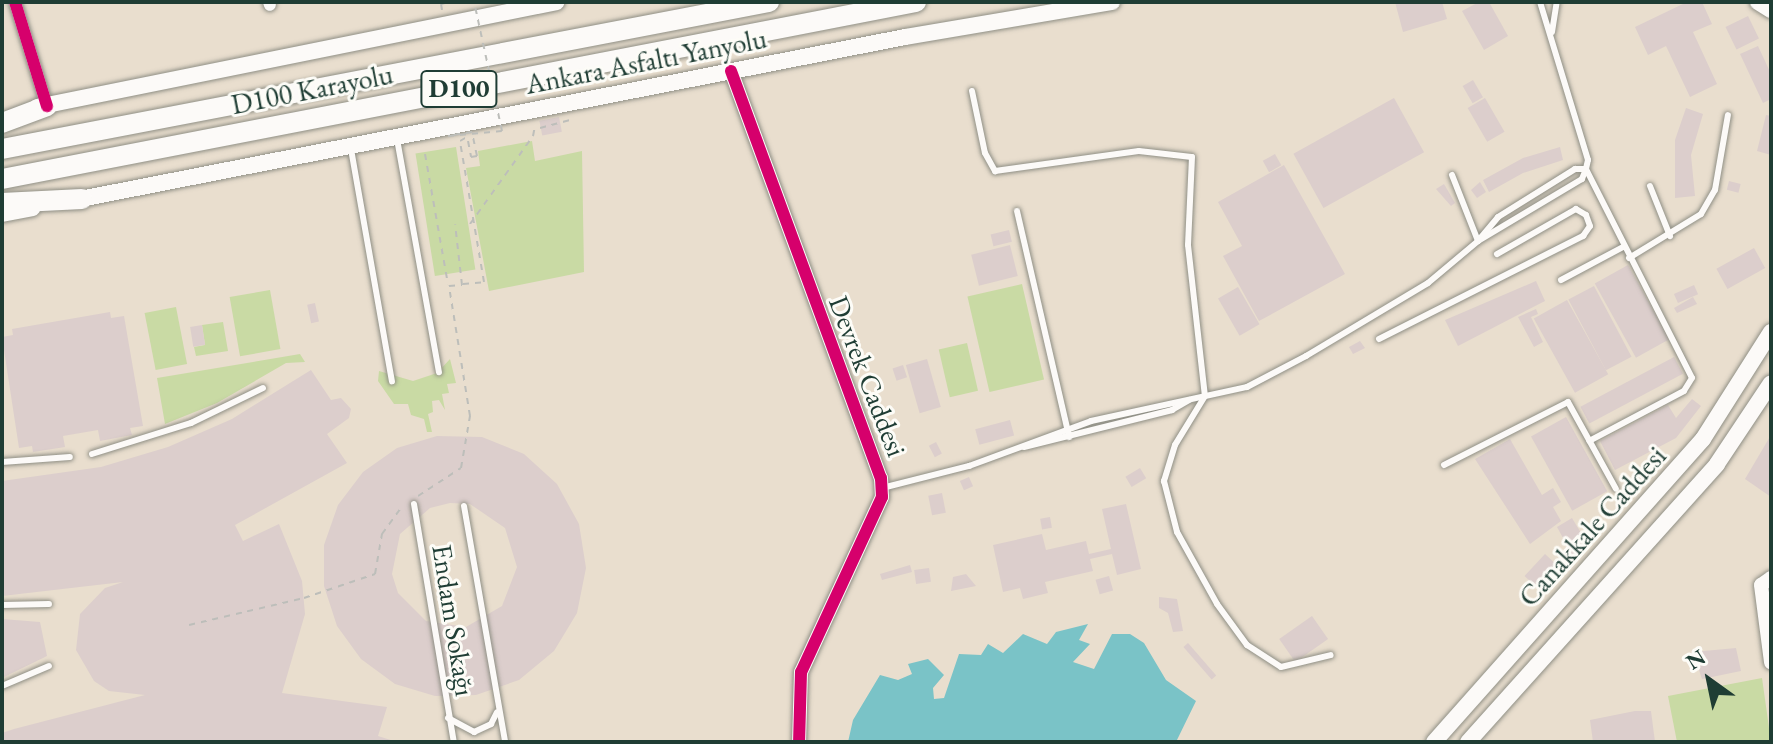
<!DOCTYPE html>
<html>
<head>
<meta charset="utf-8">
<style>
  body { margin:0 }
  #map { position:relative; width:1773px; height:744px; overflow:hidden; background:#e9dece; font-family:"EB Garamond",serif }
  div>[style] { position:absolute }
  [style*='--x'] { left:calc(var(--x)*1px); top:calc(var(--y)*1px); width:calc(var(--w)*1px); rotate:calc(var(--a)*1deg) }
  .green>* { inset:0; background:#c9daa4; transform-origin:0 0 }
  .water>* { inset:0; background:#7ac3c7 }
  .building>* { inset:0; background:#dccecc; transform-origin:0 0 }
  .path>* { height:2px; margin-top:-1px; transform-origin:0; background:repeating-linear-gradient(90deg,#bdbeba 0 6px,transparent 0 12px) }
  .roads { filter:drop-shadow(0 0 2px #8f8f85) drop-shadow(0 0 2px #8f8f85) }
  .service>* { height:6px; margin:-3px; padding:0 3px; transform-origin:3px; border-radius:3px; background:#fcfaf8 }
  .minor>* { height:12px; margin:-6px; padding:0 6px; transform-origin:6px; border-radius:6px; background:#fcfaf8 }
  .tertiary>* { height:14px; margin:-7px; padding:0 7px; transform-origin:7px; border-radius:7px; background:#fcfaf8 }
  .secondary>* { height:16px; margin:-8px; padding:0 8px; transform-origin:8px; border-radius:8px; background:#fcfaf8 }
  .trunk>* { height:20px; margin:-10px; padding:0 10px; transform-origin:10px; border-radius:10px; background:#fcfaf8 }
  .path-bridge>* { height:2px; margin-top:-1px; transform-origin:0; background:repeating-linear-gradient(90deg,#bdbeba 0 6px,transparent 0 12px) }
  .cycleway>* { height:12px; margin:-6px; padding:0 6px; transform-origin:6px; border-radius:6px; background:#d6006c }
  span { translate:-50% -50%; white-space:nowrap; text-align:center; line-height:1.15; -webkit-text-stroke:6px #fdfcf7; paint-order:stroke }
  .shield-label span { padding:2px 6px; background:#fdfcf7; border:2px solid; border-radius:6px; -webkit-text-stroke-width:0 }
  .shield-label { font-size:26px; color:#1f3d34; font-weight:700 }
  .street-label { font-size:28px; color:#1f3d34 }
  .frame { position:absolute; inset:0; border:4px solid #1f3d34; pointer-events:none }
  .north { position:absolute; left:1669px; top:640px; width:80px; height:80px; -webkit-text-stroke:6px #fdfcf7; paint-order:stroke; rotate:327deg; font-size:22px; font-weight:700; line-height:32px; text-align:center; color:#1f3d34 }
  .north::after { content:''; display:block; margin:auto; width:28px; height:36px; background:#1f3d34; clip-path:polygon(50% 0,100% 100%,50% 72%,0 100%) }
</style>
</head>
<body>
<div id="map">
  <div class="green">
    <i style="clip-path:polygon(532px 141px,535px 161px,582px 151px,584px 272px,489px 291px,466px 168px,480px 166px,478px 151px)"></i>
    <i style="left:456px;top:147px;width:124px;height:41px;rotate:81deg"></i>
    <i style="left:1022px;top:284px;width:98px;height:56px;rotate:77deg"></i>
    <i style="left:270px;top:290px;width:60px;height:41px;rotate:80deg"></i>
    <i style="left:176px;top:307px;width:58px;height:32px;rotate:79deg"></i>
    <i style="clip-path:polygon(223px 322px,228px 351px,196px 356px,194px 347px,205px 345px,202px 325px)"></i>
    <i style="left:967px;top:343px;width:49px;height:29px;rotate:77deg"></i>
    <i style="clip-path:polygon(300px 354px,305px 362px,286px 363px,217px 403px,165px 424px,157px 378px)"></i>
    <i style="clip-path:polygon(450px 359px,456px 383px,447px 384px,449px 393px,442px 394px,445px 410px,439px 400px,432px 401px,433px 412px,428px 414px,432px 432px,427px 432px,424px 419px,411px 415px,408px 404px,394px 404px,378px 381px,379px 371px,413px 381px,437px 373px)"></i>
    <i style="clip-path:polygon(1762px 678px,1771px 742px,1677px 742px,1668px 696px)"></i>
  </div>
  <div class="water">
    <i style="clip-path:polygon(1088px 624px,1079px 640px,1090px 644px,1073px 662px,1094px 669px,1112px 634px,1130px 634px,1144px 643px,1166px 680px,1196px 701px,1176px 742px,848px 742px,853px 720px,880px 675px,898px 680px,912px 674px,908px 664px,928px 659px,944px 675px,933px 688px,934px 699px,944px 698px,959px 654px,981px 655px,988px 644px,1003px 653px,1023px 634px,1047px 644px,1056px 632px)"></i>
  </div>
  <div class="building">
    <i style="clip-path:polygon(1395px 2px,1442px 2px,1447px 19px,1403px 32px)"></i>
    <i style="clip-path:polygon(1479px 2px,1489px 2px,1508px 36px,1484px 50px,1462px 11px)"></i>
    <i style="clip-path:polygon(1687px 2px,1702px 2px,1712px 24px,1693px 32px,1717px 84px,1690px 97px,1666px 46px,1648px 55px,1635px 27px)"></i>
    <i style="left:1748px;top:16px;width:25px;height:25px;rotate:64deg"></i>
    <i style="clip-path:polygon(1758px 46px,1771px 74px,1771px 99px,1763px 103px,1740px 54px)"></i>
    <i style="left:1473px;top:80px;width:20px;height:12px;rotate:60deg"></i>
    <i style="left:1394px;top:98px;width:62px;height:115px;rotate:61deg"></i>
    <i style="left:1485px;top:98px;width:39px;height:20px;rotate:60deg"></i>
    <i style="clip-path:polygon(1686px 108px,1703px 114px,1691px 155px,1695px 196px,1675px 198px,1675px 140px)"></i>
    <i style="clip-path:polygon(1766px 115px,1771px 116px,1771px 155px,1757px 151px)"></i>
    <i style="left:559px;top:117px;width:15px;height:20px;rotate:79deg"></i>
    <i style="clip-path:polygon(1560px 147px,1563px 160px,1523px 173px,1489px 192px,1483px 180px,1523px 158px)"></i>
    <i style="left:1275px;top:154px;width:13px;height:14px;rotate:61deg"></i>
    <i style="clip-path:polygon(1284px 165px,1345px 274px,1259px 321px,1223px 256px,1242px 246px,1218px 202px)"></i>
    <i style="left:1729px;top:181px;width:12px;height:9px;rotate:14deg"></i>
    <i style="clip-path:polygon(1480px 182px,1486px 192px,1477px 198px,1471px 190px)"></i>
    <i style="clip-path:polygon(1444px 184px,1455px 203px,1451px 206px,1436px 189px)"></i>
    <i style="left:1009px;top:230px;width:12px;height:19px;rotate:76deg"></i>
    <i style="left:1010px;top:245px;width:32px;height:40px;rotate:76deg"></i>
    <i style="left:1754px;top:248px;width:23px;height:43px;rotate:61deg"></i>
    <i style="left:1628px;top:265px;width:85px;height:38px;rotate:61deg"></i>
    <i style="clip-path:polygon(1536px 281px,1545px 301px,1458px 346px,1445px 320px)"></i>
    <i style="left:1694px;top:285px;width:10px;height:22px;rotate:66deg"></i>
    <i style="left:1594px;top:286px;width:80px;height:29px;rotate:62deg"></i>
    <i style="left:1238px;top:287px;width:43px;height:23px;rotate:60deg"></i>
    <i style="clip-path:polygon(1693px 297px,1697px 304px,1677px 313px,1674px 308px)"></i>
    <i style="left:1567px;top:300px;width:85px;height:38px;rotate:61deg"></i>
    <i style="left:315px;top:303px;width:19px;height:8px;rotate:78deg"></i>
    <i style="clip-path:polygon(1536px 309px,1538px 314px,1531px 317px,1543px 342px,1534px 347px,1518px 317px)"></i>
    <i style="clip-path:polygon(110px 312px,111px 318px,124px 316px,143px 426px,130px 428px,132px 435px,100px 441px,98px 430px,63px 436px,65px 447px,33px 452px,32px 446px,19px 448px,2px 337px,13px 335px,12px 329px)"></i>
    <i style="left:202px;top:325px;width:20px;height:12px;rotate:81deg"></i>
    <i style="clip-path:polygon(1360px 341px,1365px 348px,1353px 354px,1349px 347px)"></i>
    <i style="left:1674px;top:357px;width:19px;height:106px;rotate:62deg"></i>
    <i style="left:927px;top:359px;width:50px;height:22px;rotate:74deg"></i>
    <i style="left:903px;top:365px;width:13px;height:11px;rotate:72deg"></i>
    <i style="clip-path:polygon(311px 370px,331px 400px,341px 398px,351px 409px,349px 418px,327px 434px,347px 463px,235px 525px,243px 541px,279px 524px,302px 581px,305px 614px,282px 693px,387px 707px,378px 736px,397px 742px,2px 742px,2px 733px,14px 729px,145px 695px,109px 691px,94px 681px,76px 650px,80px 614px,105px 588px,123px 582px,2px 596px,2px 481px,101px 467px,168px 447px,232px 419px)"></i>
    <i style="clip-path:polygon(1692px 399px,1701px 406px,1676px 438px,1615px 470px,1600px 441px,1668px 405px,1676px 418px)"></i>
    <i style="left:1566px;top:417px;width:85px;height:40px;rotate:61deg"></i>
    <i style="left:1010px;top:420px;width:16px;height:36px;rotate:75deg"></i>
    <i style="clip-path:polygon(1771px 435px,1771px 497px,1745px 479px)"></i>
    <i style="clip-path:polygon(evenodd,437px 436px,482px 437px,524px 454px,557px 484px,579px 524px,586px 568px,577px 613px,554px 651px,519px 680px,476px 695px,435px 696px,395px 684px,361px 659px,337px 626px,324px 586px,324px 545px,338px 505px,363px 472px,397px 448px,437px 436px,450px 503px,470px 504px,505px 528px,517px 567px,502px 606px,466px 627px,426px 621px,398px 593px,392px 574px,400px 534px,430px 508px,450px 503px)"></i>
    <i style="clip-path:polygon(1510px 439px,1542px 495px,1553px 488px,1561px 502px,1553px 507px,1561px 521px,1530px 544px,1475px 459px)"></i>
    <i style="left:936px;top:442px;width:13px;height:8px;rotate:63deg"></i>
    <i style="left:1140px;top:468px;width:12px;height:17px;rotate:59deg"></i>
    <i style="left:969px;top:477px;width:10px;height:10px;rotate:66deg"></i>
    <i style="left:942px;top:493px;width:20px;height:14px;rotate:79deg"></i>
    <i style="clip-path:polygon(1126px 504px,1141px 569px,1117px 575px,1112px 554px,1090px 559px,1093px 571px,1045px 582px,1048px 593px,1023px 599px,1020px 588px,1003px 592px,993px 545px,1042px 534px,1046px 550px,1086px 541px,1089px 554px,1111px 549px,1102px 509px)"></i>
    <i style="left:1050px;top:517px;width:11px;height:10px;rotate:80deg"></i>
    <i style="clip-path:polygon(1572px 518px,1587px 543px,1565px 567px,1556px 561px,1568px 547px,1557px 527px)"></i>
    <i style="left:1545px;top:554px;width:25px;height:30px;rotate:43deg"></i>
    <i style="clip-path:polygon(910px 565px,912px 572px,882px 580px,880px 574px)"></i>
    <i style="left:929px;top:568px;width:14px;height:15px;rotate:82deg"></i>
    <i style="clip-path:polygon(966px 574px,976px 586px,951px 591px,953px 577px)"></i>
    <i style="left:1109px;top:576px;width:15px;height:14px;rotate:74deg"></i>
    <i style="clip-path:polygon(1159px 597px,1177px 599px,1183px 631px,1173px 632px,1168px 613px,1159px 608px)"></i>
    <i style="left:1312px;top:616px;width:28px;height:40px;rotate:55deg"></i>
    <i style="clip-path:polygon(2px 619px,40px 622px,47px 656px,2px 678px)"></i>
    <i style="left:1188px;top:643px;width:43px;height:6px;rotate:49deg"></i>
    <i style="clip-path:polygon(1736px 648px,1741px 671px,1702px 679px,1693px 652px)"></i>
    <i style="clip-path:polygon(1635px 711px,1651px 711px,1655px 742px,1593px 742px,1590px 720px)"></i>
  </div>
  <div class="path">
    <i style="--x:442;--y:10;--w:6;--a:-99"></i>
    <i style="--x:441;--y:4;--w:8;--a:-14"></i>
    <i style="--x:540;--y:128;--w:34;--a:-15"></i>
    <i style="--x:468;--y:141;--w:16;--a:79"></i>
    <i style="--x:471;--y:157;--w:6;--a:-9"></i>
    <i style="--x:477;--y:156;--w:19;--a:-102"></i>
    <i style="--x:425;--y:154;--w:132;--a:80"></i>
    <i style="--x:470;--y:224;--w:108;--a:-54.4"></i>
    <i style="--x:533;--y:136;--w:10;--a:-79"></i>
    <i style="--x:463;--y:284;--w:21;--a:-5"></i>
    <i style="--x:484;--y:282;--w:143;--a:-99.7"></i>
    <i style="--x:460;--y:141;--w:8;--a:-30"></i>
    <i style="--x:418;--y:496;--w:51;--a:-33.1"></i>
    <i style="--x:461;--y:468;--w:53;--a:-80.2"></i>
    <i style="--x:470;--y:416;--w:132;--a:-99.2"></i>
    <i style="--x:449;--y:286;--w:13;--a:-4"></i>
    <i style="--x:462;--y:285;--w:61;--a:-96.5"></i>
    <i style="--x:189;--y:625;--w:118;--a:-13.2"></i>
    <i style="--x:304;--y:598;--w:75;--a:-18.7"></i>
    <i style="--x:375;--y:574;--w:41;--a:-80.1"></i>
    <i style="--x:382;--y:534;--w:34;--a:-54"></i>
  </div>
  <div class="roads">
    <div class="service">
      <i style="--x:1540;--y:2;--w:165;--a:73.1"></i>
      <i style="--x:1588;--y:160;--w:9;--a:103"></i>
      <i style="--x:1586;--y:169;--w:11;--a:112"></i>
      <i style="--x:1582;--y:179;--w:121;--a:149.2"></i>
      <i style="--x:1478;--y:241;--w:31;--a:-50"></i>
      <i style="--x:1498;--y:217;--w:91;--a:-31.9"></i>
      <i style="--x:1575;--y:169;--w:11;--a:0"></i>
      <i style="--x:1552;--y:32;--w:30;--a:-81"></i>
      <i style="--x:972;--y:91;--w:63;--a:78.2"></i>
      <i style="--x:985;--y:153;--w:21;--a:61"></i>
      <i style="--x:995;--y:171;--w:145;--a:-7.9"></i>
      <i style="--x:1139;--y:151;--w:53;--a:6.5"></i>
      <i style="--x:1192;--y:157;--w:88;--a:92.6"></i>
      <i style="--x:1188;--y:245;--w:152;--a:83.6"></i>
      <i style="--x:1205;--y:396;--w:57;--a:121.5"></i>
      <i style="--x:1175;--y:445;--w:38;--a:107"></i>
      <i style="--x:1164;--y:481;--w:53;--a:75.7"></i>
      <i style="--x:1177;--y:532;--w:82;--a:60.9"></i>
      <i style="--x:1217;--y:604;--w:51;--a:53.8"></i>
      <i style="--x:1247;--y:645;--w:40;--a:32.9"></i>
      <i style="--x:1281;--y:667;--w:51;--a:-13.5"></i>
      <i style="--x:397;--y:139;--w:237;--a:79.8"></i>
      <i style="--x:351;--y:149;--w:236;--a:80"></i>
      <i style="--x:1586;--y:169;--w:234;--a:63.1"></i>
      <i style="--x:1692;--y:378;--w:15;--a:122"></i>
      <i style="--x:1684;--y:391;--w:107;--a:152.2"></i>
      <i style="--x:1650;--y:186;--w:54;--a:68.2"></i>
      <i style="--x:1017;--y:211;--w:232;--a:77"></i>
      <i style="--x:1629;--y:258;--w:84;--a:-31.4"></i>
      <i style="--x:1701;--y:214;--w:28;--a:-60"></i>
      <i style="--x:1715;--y:190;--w:76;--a:-80.2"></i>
      <i style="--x:1561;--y:280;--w:70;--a:-28"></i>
      <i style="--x:1379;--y:339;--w:229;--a:-26.8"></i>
      <i style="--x:1583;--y:236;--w:12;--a:-55"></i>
      <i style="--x:1590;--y:226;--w:12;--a:-110"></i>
      <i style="--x:1586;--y:215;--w:12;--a:-149"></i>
      <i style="--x:1576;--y:209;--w:91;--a:150.3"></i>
      <i style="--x:1024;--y:447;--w:153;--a:-14"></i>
      <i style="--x:1172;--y:410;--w:20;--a:-30"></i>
      <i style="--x:92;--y:454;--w:104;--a:-17.4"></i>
      <i style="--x:191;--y:423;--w:80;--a:-25.9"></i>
      <i style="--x:2;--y:462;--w:68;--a:-4.2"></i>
      <i style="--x:1444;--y:465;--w:139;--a:-26.9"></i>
      <i style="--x:1568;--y:402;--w:99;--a:61.1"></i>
      <i style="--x:882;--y:488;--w:90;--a:-14.2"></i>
      <i style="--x:969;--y:466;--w:130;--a:-20.2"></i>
      <i style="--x:1091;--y:421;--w:160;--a:-12.3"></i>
      <i style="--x:1247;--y:387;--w:67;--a:-27.7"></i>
      <i style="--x:1306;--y:356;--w:142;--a:-30.9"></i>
      <i style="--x:1428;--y:283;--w:65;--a:-40"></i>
      <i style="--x:1478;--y:241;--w:71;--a:-111.5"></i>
      <i style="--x:414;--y:504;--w:241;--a:80.5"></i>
      <i style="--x:464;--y:506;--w:240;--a:80.1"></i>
      <i style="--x:2;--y:605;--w:47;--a:-1.2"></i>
      <i style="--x:2;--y:686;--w:51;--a:-23.1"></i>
      <i style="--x:448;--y:718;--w:30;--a:28"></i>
      <i style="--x:474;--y:732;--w:19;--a:-25"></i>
      <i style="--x:491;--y:724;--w:13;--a:-63"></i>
    </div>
    <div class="minor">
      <i style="--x:15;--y:2;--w:109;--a:72.9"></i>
      <i style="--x:269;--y:2;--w:3;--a:72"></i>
    </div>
    <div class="tertiary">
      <i style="--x:731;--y:71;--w:434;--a:69.8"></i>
      <i style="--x:881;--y:478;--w:19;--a:87"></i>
      <i style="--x:882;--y:497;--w:193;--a:114.8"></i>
      <i style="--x:801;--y:672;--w:70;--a:91.6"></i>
      <i style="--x:1771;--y:578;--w:12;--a:145"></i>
      <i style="--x:1761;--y:585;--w:78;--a:82.6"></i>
    </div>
    <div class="secondary">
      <i style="--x:1758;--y:2;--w:15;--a:32"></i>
      <i style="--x:37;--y:107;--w:530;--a:-11.42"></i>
      <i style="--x:70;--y:201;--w:851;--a:-11.11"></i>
      <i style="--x:905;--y:37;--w:210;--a:-9.6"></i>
      <i style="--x:2;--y:214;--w:31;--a:-11"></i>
      <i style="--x:1434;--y:742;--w:405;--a:-48.4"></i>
      <i style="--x:1703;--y:439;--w:127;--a:-57.6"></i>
      <i style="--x:1468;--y:742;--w:373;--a:-48.1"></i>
      <i style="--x:1717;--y:464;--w:97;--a:-56.3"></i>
    </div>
    <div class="trunk">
      <i style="--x:2;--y:123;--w:48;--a:-20.7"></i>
      <i style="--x:2;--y:149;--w:781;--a:-10.85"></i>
      <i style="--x:2;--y:179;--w:931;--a:-10.96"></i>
      <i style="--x:2;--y:203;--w:80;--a:-2.9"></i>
    </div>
  </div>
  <div class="path-bridge">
    <i style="--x:472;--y:132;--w:24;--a:171"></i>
    <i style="--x:448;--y:136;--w:54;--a:-5.3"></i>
    <i style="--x:502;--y:131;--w:132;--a:-102.2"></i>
  </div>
  <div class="cycleway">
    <i style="--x:15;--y:2;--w:109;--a:72.9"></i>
    <i style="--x:731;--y:71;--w:434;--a:69.8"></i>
    <i style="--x:881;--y:478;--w:19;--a:87"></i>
    <i style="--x:882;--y:497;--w:193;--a:114.8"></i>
    <i style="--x:801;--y:672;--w:70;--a:91.6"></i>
  </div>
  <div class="shield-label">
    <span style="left:459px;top:89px">D100</span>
  </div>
  <div class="street-label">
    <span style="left:646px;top:61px;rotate:-11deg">Ankara Asfaltı Yanyolu</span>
    <span style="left:312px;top:89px;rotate:-11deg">D100 Karayolu</span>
    <span style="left:868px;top:376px;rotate:69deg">Devrek Caddesi</span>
    <span style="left:1592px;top:526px;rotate:-48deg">Canakkale Caddesi</span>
    <span style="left:454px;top:620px;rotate:81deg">Endam Sokağı</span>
  </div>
  <div class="frame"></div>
  <div class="north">N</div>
</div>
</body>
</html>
